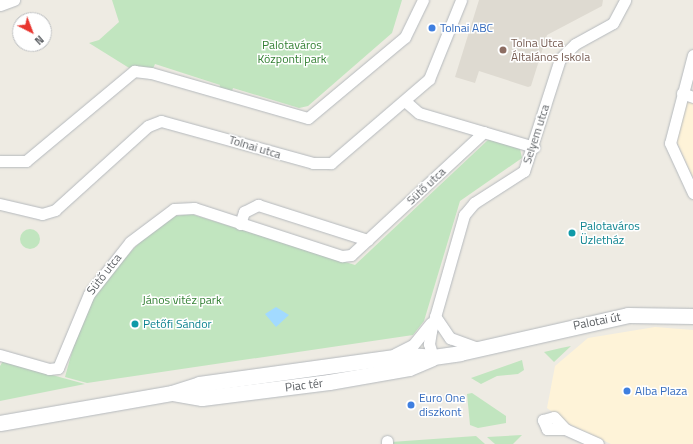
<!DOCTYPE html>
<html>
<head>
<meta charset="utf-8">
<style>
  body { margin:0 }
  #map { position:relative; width:693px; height:444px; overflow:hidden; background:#eeebe3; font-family:"Titillium Web",sans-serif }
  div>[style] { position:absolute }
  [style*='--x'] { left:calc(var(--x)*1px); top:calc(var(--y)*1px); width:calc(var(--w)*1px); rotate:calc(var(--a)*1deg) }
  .commercial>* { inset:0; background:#fef3d8 }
  .education>* { inset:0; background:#dedad1 }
  .green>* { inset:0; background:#c1e5bf }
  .round { border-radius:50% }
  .water>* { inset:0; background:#a2daff }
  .roads { filter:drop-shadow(0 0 1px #b5b9bd) drop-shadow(0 0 1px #b5b9bd) }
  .street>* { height:11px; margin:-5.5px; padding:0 5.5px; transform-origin:5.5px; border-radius:5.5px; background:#fff }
  .secondary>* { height:15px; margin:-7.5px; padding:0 7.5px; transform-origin:7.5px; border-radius:7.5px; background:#fff }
  .dots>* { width:11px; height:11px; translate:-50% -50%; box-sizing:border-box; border:2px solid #fff; border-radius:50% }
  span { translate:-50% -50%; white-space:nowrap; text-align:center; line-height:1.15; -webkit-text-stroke:3px #fff; paint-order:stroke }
  .shop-label { font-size:12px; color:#366cbe }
  .left { translate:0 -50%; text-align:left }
  .education-label { font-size:12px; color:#785e54 }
  .park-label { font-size:12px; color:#348134 }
  .street-label { font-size:12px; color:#5b5f63 }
  .culture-label { font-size:12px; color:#0d838f }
  .north { position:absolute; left:12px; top:12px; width:40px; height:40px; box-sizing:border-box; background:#fff; border:1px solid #bdbfc1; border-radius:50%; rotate:138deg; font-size:11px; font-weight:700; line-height:16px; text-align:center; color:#5b5f63 }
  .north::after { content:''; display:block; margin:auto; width:14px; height:18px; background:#e8352e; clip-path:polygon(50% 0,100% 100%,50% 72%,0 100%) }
</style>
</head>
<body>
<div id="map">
  <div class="commercial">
    <i style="clip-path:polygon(686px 100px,693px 102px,693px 178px,676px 140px)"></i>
    <i style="clip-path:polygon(655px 327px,693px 330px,693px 444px,611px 444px,569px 424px,547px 408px,555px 366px,588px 338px)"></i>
  </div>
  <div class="education">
    <i style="clip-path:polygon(479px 0,603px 0,602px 6px,547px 35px,531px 86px,528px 87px,479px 71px,475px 83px,455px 77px)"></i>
  </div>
  <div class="green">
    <i style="clip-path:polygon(112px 0,402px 0,392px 33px,308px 106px,299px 108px,233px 88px,230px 97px,218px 91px,220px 85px,155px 64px,151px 73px,134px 71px,89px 43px,99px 40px,119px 22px)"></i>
    <i style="clip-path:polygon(489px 139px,520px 149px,522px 158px,460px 201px,424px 321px,413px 335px,87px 383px,65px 377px,83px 312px,103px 282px,139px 243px,175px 216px,191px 214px,355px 265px)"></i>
    <i class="round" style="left:20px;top:229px;width:20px;height:20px"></i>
    <i style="clip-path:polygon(571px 346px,554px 362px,544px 352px,561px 348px)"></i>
    <i style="clip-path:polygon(522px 360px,524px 370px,518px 374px,497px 376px,481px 384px,471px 378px)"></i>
    <i style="clip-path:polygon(3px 361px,63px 378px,85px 384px,0 401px,0 366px)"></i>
    <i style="clip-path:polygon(472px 393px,506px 416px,506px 423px,478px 428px,470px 425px,467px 394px)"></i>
    <i style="clip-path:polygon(522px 435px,513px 444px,495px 444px,487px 437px)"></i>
    <i style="clip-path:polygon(476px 436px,485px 444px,391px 444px,391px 442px)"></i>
  </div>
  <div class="water">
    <i style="clip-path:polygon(276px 307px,289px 315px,276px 327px,265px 314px)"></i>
  </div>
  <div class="roads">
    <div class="street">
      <i style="--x:0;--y:5;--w:15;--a:-20"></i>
      <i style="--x:693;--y:55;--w:91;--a:104.6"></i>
      <i style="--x:670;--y:143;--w:55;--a:65.3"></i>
      <i style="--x:682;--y:93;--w:12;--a:20"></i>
      <i style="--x:405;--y:101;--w:18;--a:41"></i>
      <i style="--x:419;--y:113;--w:120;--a:16.5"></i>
      <i style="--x:0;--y:161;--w:26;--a:0"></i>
      <i style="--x:26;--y:161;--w:141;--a:-39.8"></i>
      <i style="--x:134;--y:71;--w:17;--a:7"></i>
      <i style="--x:151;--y:73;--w:163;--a:16"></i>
      <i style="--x:308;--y:118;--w:126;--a:-39.9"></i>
      <i style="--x:405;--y:37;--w:41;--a:-64.1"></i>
      <i style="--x:0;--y:204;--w:43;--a:13.4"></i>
      <i style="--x:42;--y:214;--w:14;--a:-17"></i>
      <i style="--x:55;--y:210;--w:125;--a:-42.1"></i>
      <i style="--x:148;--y:126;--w:14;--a:-21"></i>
      <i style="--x:161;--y:121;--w:158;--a:15.4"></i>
      <i style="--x:313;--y:163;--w:18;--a:0"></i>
      <i style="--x:331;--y:163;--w:129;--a:-40.6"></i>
      <i style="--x:429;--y:79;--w:85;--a:-67.9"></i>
      <i style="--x:240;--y:224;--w:13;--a:-72"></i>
      <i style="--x:244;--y:212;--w:16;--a:-27"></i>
      <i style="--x:258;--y:205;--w:115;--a:17.7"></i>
      <i style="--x:435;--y:316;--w:27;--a:56"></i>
      <i style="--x:450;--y:338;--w:30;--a:20"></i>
      <i style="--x:395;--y:354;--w:20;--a:-27"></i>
      <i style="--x:413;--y:345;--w:28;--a:-51"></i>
      <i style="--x:0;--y:355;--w:51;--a:15.9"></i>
      <i style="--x:49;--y:369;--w:9;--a:-6"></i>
      <i style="--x:58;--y:368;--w:80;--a:-67.3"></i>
      <i style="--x:89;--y:294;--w:66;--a:-51.7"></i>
      <i style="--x:130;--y:242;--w:55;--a:-36.9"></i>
      <i style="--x:174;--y:209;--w:20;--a:-3"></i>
      <i style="--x:194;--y:208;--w:156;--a:18"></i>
      <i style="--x:342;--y:256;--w:9;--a:-6"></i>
      <i style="--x:351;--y:255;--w:181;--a:-42.8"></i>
      <i style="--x:433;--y:357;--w:14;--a:-107"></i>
      <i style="--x:429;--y:344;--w:13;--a:-81"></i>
      <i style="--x:431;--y:331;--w:121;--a:-74.1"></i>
      <i style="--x:464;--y:215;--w:16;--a:-50"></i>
      <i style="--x:474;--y:203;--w:59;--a:-32.6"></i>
      <i style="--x:524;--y:171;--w:118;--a:-72.2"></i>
      <i style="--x:560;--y:59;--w:21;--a:-45"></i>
      <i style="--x:575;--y:44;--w:43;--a:-28.9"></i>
      <i style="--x:613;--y:23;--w:26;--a:-62"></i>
      <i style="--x:565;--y:429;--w:18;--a:180"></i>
      <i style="--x:547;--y:429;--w:10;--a:-114"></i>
      <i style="--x:543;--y:420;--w:11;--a:-15"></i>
      <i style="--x:554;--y:417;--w:16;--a:47"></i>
      <i style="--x:565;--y:429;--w:36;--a:24"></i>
      <i style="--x:387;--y:444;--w:3;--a:-90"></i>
    </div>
    <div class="secondary">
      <i style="--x:173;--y:393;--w:29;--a:10"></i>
      <i style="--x:202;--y:398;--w:128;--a:-7.2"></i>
      <i style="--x:329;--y:382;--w:81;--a:-9.9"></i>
      <i style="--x:409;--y:368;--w:25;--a:-23"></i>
      <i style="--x:0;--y:423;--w:175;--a:-9.9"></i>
      <i style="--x:172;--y:393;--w:28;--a:-18"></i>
      <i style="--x:199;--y:384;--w:210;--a:-7.9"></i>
      <i style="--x:407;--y:355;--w:26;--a:4"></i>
      <i style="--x:433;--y:357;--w:27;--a:-8"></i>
      <i style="--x:460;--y:353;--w:172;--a:-12.7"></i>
      <i style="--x:628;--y:315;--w:65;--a:0.9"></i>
    </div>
  </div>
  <div class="dots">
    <i style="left:432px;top:28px;background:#3f7fe0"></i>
    <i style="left:503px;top:50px;background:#8d6e63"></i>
    <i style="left:572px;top:233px;background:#0f9aa8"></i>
    <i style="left:135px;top:324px;background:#0f9aa8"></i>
    <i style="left:627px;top:391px;background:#3f7fe0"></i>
    <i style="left:411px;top:405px;background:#3f7fe0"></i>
  </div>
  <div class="shop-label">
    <span class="left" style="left:440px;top:28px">Tolnai ABC</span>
    <span class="left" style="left:635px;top:391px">Alba Plaza</span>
    <span class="left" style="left:419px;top:405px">Euro One<br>diszkont</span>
  </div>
  <div class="education-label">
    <span class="left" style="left:511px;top:50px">Tolna Utca<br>Általános Iskola</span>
  </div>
  <div class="park-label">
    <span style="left:292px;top:52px">Palotaváros<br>Központi park</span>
    <span style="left:182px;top:300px">János vitéz park</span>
  </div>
  <div class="street-label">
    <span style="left:536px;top:134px;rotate:-72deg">Selyem utca</span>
    <span style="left:255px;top:147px;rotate:17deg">Tolnai utca</span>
    <span style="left:426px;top:186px;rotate:-43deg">Sütő utca</span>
    <span style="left:104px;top:274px;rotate:-52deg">Sütő utca</span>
    <span style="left:597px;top:321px;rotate:-11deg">Palotai út</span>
    <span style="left:304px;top:385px;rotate:-7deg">Piac tér</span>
  </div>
  <div class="culture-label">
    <span class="left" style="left:580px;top:233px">Palotaváros<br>Üzletház</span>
    <span class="left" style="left:143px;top:324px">Petőfi Sándor</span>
  </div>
  <div class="north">N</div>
</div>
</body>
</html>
